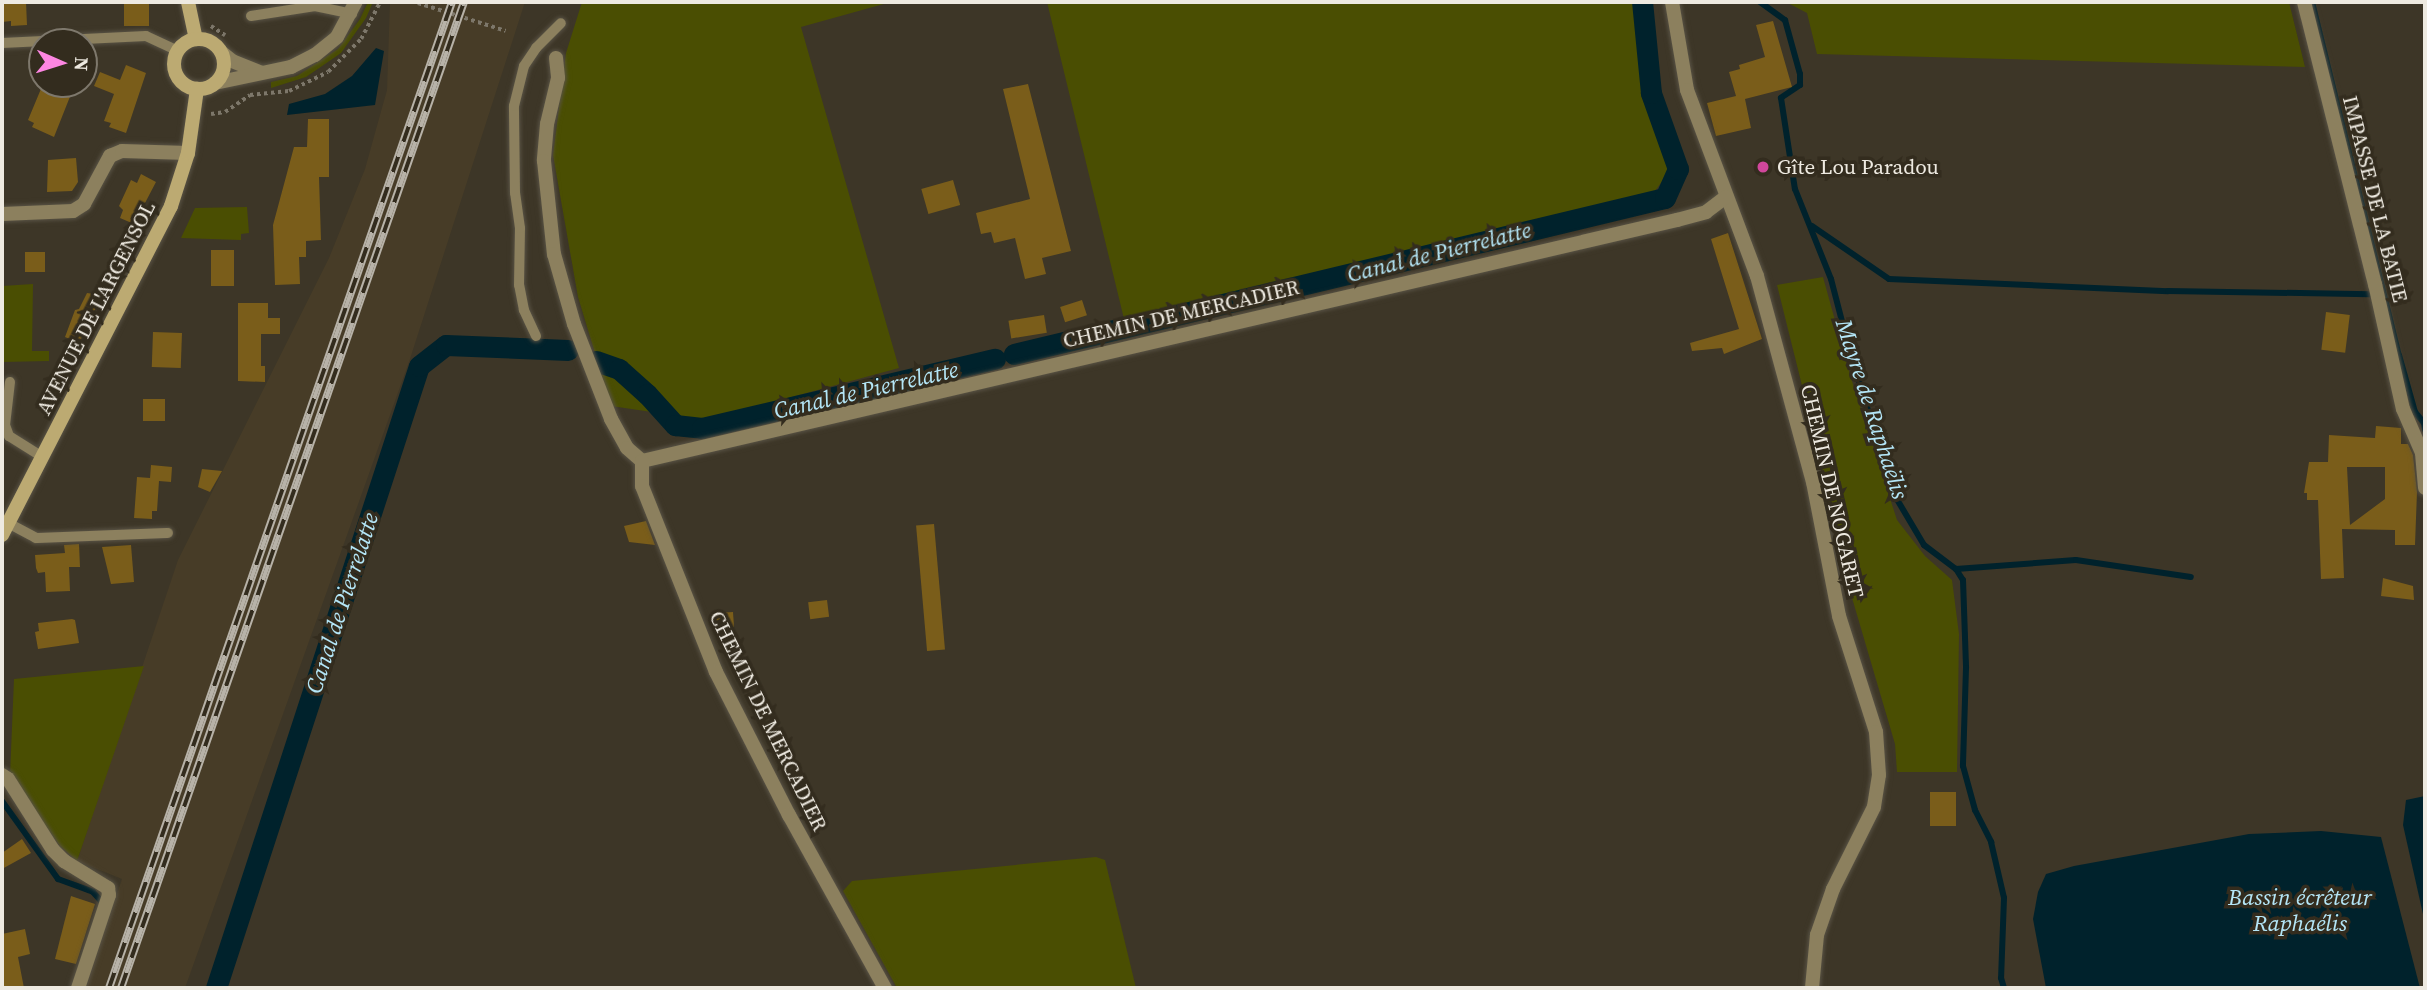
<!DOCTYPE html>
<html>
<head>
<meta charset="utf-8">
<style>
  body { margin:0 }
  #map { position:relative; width:2427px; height:990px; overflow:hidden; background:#3d3627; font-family:"Source Serif 4",serif }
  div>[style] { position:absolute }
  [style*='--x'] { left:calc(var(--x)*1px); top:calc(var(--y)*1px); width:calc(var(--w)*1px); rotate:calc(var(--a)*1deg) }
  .built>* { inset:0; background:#473c27 }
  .green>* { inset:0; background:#4a4e02 }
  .water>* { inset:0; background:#00222c }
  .stream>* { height:6px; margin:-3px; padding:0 3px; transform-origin:3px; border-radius:3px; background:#00222c }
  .canal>* { height:21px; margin:-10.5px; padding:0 10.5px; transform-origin:10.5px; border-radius:10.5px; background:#00222c }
  .building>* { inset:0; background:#7a5d1a; transform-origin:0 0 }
  .path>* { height:3.5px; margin-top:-1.75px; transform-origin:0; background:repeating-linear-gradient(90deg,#7d776a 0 3.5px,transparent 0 7px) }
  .roads { filter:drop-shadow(0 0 2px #595345) drop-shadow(0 0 2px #595345) }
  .lane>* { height:10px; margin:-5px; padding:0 5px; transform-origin:5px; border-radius:5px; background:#8c805e }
  .street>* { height:14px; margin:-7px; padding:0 7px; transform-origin:7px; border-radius:7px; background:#8c805e }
  .secondary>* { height:14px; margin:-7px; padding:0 7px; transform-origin:7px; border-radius:7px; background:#bcaa72 }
  .secondary>.ring { margin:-7px; padding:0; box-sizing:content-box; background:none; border:14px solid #bcaa72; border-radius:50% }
  .rail>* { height:8px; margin-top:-4px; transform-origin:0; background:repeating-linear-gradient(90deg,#332c1e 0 16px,#b7b2a8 0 32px); box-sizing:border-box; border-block:2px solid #b7b2a8 }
  .dots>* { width:19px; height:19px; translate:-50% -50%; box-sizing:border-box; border:4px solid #332c1e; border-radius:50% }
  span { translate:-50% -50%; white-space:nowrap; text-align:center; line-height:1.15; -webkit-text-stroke:7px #332c1e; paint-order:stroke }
  .poi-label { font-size:21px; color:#eeeae1 }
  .left { translate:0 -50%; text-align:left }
  .street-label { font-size:21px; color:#eeeae1 }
  .water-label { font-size:23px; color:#b4e6f7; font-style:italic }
  .frame { position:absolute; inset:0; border:4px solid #eeeae1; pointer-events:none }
  .north { position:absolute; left:28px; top:28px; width:70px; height:70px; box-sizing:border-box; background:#332c1e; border:2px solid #7e786c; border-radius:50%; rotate:93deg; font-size:19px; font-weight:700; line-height:28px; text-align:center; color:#eeeae1 }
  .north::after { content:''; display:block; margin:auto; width:24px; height:32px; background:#fd86e2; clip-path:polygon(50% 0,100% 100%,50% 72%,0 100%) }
</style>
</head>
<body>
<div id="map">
  <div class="built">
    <i style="clip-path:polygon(390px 2px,525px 2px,410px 359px,185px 988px,85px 988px,122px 879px,77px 861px,178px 560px,329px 258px,365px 169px,387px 90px)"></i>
  </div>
  <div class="green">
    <i style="clip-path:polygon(368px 2px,373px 2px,366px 18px,341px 53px,306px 77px,271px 88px,271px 82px,297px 76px,338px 49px,360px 19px)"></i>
    <i style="clip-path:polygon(582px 2px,891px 2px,801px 27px,899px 368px,706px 420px,611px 406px,578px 297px,553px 155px,566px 53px)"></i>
    <i style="clip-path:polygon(1047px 2px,1633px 2px,1642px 96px,1671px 169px,1655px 191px,1125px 323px)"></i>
    <i style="clip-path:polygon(1786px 2px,2289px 2px,2305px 67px,1817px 54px,1807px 13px)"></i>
    <i style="clip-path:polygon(247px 207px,249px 233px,241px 234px,241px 240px,181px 238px,195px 208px)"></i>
    <i style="clip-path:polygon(1823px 277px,1851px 378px,1897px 520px,1925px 556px,1952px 580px,1959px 634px,1957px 772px,1897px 772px,1895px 744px,1840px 557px,1820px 458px,1777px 285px)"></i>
    <i style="clip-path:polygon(33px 284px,32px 351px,49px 351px,49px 361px,2px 362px,2px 286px)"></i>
    <i style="clip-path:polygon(144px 666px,77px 861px,60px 846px,10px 775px,14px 679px)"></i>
    <i style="clip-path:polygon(1096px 857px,1105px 860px,1136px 988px,897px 988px,843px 891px,852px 881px)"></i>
  </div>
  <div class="water">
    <i style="clip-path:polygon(376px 48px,384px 51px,375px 105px,287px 115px,289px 104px,325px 94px,352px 76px)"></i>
    <i style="clip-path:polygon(2425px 796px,2425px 923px,2403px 825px,2406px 800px)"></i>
    <i style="clip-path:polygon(2321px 831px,2381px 837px,2420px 988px,2046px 988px,2033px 919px,2038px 892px,2046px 874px,2074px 866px,2249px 834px)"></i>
  </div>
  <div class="stream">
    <i style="--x:1760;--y:2;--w:31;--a:36"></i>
    <i style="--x:1785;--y:20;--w:56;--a:74.5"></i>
    <i style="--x:1800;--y:74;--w:11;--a:90"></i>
    <i style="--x:1800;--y:85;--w:23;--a:146"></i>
    <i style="--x:1781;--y:98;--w:92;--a:81.3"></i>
    <i style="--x:1795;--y:189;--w:97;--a:68.2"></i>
    <i style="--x:1831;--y:279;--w:80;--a:75.4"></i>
    <i style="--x:1851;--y:356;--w:147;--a:72.6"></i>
    <i style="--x:1895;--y:496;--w:57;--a:59.4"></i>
    <i style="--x:1924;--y:545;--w:40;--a:37"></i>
    <i style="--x:1956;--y:569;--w:13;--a:58"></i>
    <i style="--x:1963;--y:580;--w:88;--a:88"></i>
    <i style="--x:1966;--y:668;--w:98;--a:91.8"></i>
    <i style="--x:1963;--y:766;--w:46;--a:74.7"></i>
    <i style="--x:1975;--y:810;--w:36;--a:63"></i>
    <i style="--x:1991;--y:842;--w:57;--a:76.9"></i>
    <i style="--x:2004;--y:898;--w:80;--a:92.1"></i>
    <i style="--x:2001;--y:978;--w:10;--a:73"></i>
    <i style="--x:2312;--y:2;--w:364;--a:76.2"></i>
    <i style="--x:2399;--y:355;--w:59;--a:74.3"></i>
    <i style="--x:2415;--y:412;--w:14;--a:51"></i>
    <i style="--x:2424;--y:423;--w:7;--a:82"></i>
    <i style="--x:1812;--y:226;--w:93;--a:34.5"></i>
    <i style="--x:1889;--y:279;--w:279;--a:2.5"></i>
    <i style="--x:2168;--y:291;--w:202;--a:0.9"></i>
    <i style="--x:1956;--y:569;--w:120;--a:-4.3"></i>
    <i style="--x:2076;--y:560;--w:116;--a:8.4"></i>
    <i style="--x:2;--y:801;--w:96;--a:54.3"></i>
    <i style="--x:58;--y:879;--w:37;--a:20"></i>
    <i style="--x:93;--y:892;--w:12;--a:48"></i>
  </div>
  <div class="canal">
    <i style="--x:1014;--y:354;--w:669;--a:-13.48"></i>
    <i style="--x:1665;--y:198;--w:32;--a:-66"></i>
    <i style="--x:1678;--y:169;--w:81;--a:-109.6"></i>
    <i style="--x:1651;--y:93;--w:91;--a:-95.6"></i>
    <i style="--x:596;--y:361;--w:24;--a:19"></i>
    <i style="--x:619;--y:369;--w:38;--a:42"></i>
    <i style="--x:647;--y:394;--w:42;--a:47.9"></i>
    <i style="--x:675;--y:425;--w:27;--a:6"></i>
    <i style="--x:702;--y:428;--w:301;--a:-13.3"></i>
    <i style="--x:216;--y:988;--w:654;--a:-71.93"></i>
    <i style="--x:419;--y:366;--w:34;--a:-38"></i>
    <i style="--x:446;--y:345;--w:122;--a:2.3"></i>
  </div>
  <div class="building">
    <i style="clip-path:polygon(2px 2px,26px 2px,27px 25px,11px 26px,11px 21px,2px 22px)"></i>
    <i style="left:124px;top:2px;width:25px;height:24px"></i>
    <i style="clip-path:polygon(1773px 21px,1792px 87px,1745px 99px,1751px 128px,1716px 136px,1707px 103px,1736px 96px,1729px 72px,1740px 69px,1739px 65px,1765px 57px,1756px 25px)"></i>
    <i style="clip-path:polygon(126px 65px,146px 73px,126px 133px,109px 127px,111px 123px,104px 121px,114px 94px,94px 86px,100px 72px,120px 80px)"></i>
    <i style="clip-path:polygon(43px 84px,75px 84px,54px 137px,32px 127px,34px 123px,28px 120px)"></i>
    <i style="clip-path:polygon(1028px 84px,1071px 251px,1042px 258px,1046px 274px,1025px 279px,1015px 238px,994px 243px,991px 232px,981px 234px,976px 213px,1030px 199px,1003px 89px)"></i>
    <i style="clip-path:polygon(308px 119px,329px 119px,329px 177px,319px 177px,321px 240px,306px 241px,306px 257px,299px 257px,300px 284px,275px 285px,273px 225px,294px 147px,307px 147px)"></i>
    <i style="clip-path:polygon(76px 158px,78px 182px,72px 191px,47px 192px,48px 160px)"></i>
    <i style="clip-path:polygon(141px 174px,156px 182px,134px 224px,120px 218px,123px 210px,119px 206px,131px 180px,137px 183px)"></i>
    <i style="left:953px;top:180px;width:26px;height:33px;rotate:74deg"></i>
    <i style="clip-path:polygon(1728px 233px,1762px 339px,1724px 354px,1722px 348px,1692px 351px,1690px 343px,1739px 329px,1711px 239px)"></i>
    <i style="left:211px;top:250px;width:23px;height:36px"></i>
    <i style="left:25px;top:252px;width:20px;height:20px"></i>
    <i style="clip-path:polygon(87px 293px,102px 295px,79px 343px,65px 337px,75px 310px,79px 309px)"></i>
    <i style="left:1082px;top:300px;width:16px;height:23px;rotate:72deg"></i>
    <i style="clip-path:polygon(238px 303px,268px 303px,268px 318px,280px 318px,280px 334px,261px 334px,261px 366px,265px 366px,265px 382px,238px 381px)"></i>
    <i style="left:2326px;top:312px;width:24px;height:38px;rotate:7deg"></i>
    <i style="left:1044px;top:315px;width:18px;height:36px;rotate:81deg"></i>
    <i style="left:153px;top:332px;width:29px;height:35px;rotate:2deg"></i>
    <i style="left:143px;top:399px;width:22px;height:22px"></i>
    <i style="clip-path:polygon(evenodd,2376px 426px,2401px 428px,2401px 444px,2408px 444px,2413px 455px,2417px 492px,2415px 545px,2395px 545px,2395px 530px,2342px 529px,2344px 578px,2321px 579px,2318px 500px,2307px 500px,2307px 493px,2304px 493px,2309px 462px,2328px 462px,2329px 435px,2375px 438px,2376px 426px,2347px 467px,2385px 467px,2385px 499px,2350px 525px,2347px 467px)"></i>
    <i style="clip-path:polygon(151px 465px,172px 467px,171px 482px,159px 481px,157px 511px,152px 511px,152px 519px,134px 518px,137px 477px,150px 478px)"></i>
    <i style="clip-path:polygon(202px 469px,222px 471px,210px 492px,198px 487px)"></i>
    <i style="clip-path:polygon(646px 521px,655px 545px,629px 542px,624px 526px)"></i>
    <i style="left:934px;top:524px;width:126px;height:18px;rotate:85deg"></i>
    <i style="clip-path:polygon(79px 544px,80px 567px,69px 567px,70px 591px,46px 592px,45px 572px,38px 573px,36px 568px,35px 555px,65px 553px,64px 545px)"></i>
    <i style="clip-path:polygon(131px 545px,134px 582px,111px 584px,102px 547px)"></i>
    <i style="clip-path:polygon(2383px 578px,2413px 586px,2414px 600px,2381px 596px)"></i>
    <i style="left:827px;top:600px;width:17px;height:19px;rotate:83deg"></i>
    <i style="left:733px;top:612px;width:15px;height:18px;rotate:86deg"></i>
    <i style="clip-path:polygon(72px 619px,75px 620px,79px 643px,38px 649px,35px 632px,39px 631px,38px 623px)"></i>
    <i style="left:1930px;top:792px;width:26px;height:34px"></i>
    <i style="clip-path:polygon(22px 839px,31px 853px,2px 869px,2px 853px)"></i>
    <i style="clip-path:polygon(71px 896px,95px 904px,76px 964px,55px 959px)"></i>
    <i style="clip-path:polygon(25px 929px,30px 954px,18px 957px,24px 988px,2px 988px,2px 934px)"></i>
  </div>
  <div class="path">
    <i style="--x:418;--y:3;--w:92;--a:17.7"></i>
    <i style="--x:211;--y:26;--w:17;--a:33"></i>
    <i style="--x:211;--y:114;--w:14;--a:-8"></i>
    <i style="--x:225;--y:112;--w:30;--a:-34"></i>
    <i style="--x:250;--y:95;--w:39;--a:-6"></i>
    <i style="--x:289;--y:91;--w:43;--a:-26"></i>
    <i style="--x:328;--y:72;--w:47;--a:-45"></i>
    <i style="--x:361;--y:39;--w:42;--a:-62.8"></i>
  </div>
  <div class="roads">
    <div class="lane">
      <i style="--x:251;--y:16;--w:65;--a:-8.9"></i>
      <i style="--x:315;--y:6;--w:38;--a:12"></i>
      <i style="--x:2;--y:43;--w:144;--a:-2.8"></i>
      <i style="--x:146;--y:36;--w:35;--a:25"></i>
      <i style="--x:536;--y:336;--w:29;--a:-115"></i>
      <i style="--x:524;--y:310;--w:25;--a:-101"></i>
      <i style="--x:519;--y:285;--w:57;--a:-89"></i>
      <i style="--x:520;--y:228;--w:35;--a:-98"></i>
      <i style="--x:515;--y:193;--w:87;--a:-90.7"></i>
      <i style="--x:514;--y:106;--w:41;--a:-76"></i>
      <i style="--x:524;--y:66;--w:22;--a:-56"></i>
      <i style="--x:536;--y:48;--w:35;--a:-45"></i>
      <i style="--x:10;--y:382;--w:43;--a:96.6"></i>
      <i style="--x:5;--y:425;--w:12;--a:70"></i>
      <i style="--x:9;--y:436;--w:40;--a:32"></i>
      <i style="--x:8;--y:523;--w:32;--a:28"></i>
      <i style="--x:36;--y:538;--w:132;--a:-2.2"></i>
    </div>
    <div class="street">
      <i style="--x:1672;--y:2;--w:89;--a:80.3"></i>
      <i style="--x:1687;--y:90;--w:199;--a:69.4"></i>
      <i style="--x:1757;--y:276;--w:213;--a:74.8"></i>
      <i style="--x:1813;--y:482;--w:136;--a:79"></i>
      <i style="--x:1839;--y:616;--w:122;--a:72.3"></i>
      <i style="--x:1876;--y:732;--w:43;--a:86"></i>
      <i style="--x:1879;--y:775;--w:32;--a:99"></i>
      <i style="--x:1874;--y:807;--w:92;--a:116.6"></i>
      <i style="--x:1833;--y:889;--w:49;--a:109.2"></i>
      <i style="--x:1817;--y:935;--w:53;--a:95.4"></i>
      <i style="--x:2304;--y:2;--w:291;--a:75.9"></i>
      <i style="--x:2375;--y:284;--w:128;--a:77.4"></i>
      <i style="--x:2403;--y:409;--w:48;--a:66.6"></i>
      <i style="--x:2422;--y:453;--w:35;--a:85"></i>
      <i style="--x:221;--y:52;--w:14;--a:39"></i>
      <i style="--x:232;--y:61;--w:31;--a:22"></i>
      <i style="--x:556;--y:58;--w:20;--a:84"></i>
      <i style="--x:558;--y:78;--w:47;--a:103.4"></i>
      <i style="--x:547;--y:124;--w:37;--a:95"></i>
      <i style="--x:544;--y:161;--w:94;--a:83.9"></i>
      <i style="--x:554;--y:254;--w:73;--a:74.1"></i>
      <i style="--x:574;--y:324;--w:102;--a:68.7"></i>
      <i style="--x:611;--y:419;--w:33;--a:61"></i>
      <i style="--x:627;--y:448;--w:20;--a:41"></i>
      <i style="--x:642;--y:461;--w:1063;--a:-13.11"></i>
      <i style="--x:1677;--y:220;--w:30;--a:-15"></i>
      <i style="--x:1706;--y:212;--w:25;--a:-37"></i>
      <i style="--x:215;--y:83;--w:78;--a:-11.9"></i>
      <i style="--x:291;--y:67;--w:27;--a:-27"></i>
      <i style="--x:315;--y:55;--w:28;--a:-39"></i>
      <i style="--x:337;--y:37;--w:40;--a:-62"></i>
      <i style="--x:2;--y:214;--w:71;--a:-2.4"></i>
      <i style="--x:73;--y:211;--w:13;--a:-32"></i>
      <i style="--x:84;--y:204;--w:55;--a:-61.6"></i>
      <i style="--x:110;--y:156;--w:13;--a:-23"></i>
      <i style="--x:122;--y:151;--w:66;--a:1.7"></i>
      <i style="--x:642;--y:461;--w:25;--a:90"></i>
      <i style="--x:642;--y:486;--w:200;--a:68.3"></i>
      <i style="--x:716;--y:672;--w:161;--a:63"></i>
      <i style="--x:789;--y:815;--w:198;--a:61"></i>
      <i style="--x:2;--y:775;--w:7;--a:34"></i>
      <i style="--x:8;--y:779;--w:84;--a:57.6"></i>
      <i style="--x:53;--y:850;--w:16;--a:45"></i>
      <i style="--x:64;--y:861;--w:52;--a:31.5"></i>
      <i style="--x:108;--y:888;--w:7;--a:82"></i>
      <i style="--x:109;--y:895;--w:98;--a:108.4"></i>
    </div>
    <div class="secondary">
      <i style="--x:188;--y:2;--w:38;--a:78"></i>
      <i class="ring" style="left:174px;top:39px;width:36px;height:36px"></i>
      <i style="--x:2;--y:535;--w:370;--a:-62.8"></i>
      <i style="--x:171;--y:206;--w:56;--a:-72.2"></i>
      <i style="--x:188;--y:153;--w:65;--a:-82"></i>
    </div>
  </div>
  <div class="rail">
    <i style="--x:109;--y:988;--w:1044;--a:-70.82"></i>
    <i style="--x:121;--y:988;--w:1044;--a:-70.82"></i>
  </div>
  <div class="dots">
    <i style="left:1763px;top:167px;background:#d1479c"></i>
  </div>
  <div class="poi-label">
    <span class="left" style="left:1777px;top:167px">Gîte Lou Paradou</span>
  </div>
  <div class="street-label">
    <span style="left:2375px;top:199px;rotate:76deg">IMPASSE DE LA BATIE</span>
    <span style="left:96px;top:308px;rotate:-63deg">AVENUE DE L'ARGENSOL</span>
    <span style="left:1181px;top:314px;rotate:-13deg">CHEMIN DE MERCADIER</span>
    <span style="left:1832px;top:491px;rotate:77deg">CHEMIN DE NOGARET</span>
    <span style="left:768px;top:721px;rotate:64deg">CHEMIN DE MERCADIER</span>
  </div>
  <div class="water-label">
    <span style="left:1439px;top:252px;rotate:-14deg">Canal de Pierrelatte</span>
    <span style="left:866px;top:390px;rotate:-13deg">Canal de Pierrelatte</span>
    <span style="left:1872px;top:409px;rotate:72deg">Mayre de Raphaëlis</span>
    <span style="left:342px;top:603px;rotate:-72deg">Canal de Pierrelatte</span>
    <span style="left:2300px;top:910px">Bassin écrêteur<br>Raphaélis</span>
  </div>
  <div class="frame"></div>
  <div class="north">N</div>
</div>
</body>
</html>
